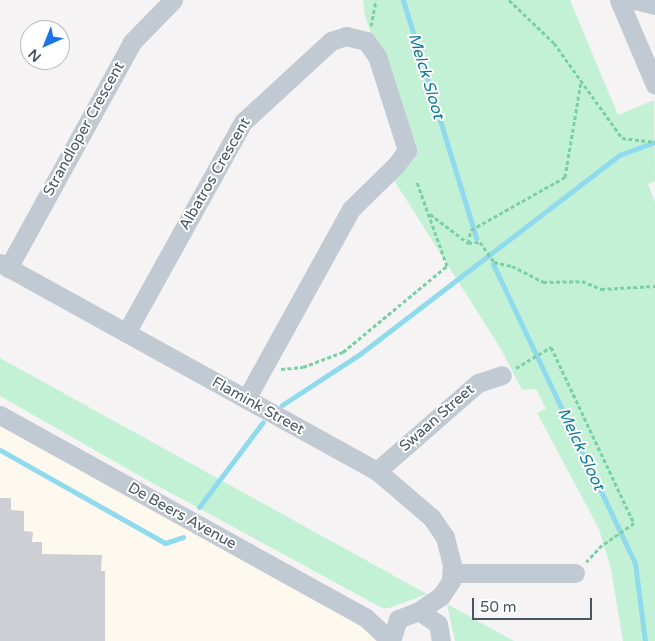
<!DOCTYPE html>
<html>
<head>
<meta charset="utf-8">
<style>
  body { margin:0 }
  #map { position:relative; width:655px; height:641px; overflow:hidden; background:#f5f3f3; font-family:"Varela Round",sans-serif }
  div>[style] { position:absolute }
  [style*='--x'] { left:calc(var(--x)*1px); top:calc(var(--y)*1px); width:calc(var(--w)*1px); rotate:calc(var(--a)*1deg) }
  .commercial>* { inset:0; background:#fdf9ef }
  .green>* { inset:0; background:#c3f1d5 }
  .stream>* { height:5px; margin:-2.5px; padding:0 2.5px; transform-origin:2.5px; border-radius:2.5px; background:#90daee }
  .building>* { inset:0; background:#cdcfd5 }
  .path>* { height:3px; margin-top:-1.5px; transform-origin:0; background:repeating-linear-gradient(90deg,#7ad0a6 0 4px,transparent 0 6.5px) }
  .minor>* { height:19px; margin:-9.5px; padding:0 9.5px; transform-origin:9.5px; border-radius:9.5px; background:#c1cad2 }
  span { translate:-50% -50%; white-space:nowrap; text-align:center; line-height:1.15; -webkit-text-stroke:4px #fff; paint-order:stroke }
  .street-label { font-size:15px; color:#4a5661 }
  .water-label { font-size:16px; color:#0c7c9b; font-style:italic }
  .north { position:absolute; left:20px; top:20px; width:50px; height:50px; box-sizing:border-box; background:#fff; border:1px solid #b7bbc0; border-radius:50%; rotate:224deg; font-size:14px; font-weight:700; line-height:20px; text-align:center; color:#4a5661 }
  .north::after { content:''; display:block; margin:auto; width:18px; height:22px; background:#1a73e8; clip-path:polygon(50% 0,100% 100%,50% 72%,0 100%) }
  .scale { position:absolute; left:472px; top:598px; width:120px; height:22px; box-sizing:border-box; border:2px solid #4a5661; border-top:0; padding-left:6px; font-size:15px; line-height:18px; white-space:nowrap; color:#4a5661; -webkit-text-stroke:4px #fff; paint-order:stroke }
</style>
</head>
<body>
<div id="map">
  <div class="commercial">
    <i style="clip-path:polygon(0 419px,403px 641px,0 641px)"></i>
  </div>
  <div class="green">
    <i style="clip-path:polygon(363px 0,570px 0,618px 115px,654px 100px,655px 181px,648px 184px,655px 202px,655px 641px,623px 641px,611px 569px,599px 529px,537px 413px,546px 409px,536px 389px,522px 390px,501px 349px,390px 174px,408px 136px,365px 16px)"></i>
    <i style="clip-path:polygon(0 358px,427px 594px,389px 608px,382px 608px,147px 480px,0 396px)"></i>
    <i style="clip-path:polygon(447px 604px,514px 641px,455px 641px)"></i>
  </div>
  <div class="stream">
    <i style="--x:403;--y:0;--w:249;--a:72.9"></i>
    <i style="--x:493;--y:264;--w:331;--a:64.6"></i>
    <i style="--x:635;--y:563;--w:79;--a:82.7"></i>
    <i style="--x:282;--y:405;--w:93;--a:-33.2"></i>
    <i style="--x:360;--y:354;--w:327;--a:-37.5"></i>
    <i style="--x:619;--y:155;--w:38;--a:-20"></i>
    <i style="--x:0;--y:450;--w:189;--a:29.4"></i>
    <i style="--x:165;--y:543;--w:19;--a:-18"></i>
    <i style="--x:199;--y:507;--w:106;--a:-53"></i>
  </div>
  <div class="building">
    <i style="clip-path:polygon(0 498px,11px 498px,11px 510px,24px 511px,24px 531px,33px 532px,32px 542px,42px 542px,42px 554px,102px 555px,101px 571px,105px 571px,105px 641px,0 641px)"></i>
  </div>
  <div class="path">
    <i style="--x:509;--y:0;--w:62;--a:43.7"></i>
    <i style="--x:554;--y:43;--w:117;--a:54.4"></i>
    <i style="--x:622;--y:138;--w:33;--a:7"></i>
    <i style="--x:371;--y:26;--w:26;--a:-79"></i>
    <i style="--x:430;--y:214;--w:48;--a:37.3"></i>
    <i style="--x:468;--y:243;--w:12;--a:-5"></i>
    <i style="--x:480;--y:242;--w:24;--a:55"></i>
    <i style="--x:494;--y:262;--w:18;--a:13"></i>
    <i style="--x:512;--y:266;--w:35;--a:27"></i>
    <i style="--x:543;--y:282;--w:39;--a:-1"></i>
    <i style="--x:582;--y:281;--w:21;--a:23"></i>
    <i style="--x:601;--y:289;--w:54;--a:-3.2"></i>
    <i style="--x:468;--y:243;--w:13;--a:-77"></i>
    <i style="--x:471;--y:230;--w:108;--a:-29.4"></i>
    <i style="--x:565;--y:177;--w:97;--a:-80.5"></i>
    <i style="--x:516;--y:368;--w:41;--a:-31"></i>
    <i style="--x:551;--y:347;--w:195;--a:64.8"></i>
    <i style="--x:634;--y:523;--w:39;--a:145"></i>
    <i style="--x:602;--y:545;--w:23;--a:133"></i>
    <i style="--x:281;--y:369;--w:22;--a:-5"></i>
    <i style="--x:303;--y:367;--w:43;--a:-20.6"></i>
    <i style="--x:343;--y:352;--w:135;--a:-39.6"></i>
    <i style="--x:447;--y:266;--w:89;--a:-109.7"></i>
  </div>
  <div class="minor">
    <i style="--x:619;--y:0;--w:92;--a:67"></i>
    <i style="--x:635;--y:0;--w:21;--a:14"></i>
    <i style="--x:0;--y:263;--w:431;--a:28.9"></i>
    <i style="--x:377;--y:471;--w:72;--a:40.5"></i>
    <i style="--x:432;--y:518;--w:23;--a:56"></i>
    <i style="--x:445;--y:537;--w:29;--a:76"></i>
    <i style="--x:452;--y:565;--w:16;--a:94"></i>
    <i style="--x:451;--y:581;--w:18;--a:124"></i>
    <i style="--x:441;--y:596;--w:27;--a:146"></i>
    <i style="--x:8;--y:268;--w:258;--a:-61.2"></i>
    <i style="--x:132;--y:42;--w:59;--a:-45.7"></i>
    <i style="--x:126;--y:333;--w:241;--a:-61"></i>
    <i style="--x:243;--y:122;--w:120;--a:-42.6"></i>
    <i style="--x:331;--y:41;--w:16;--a:-18"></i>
    <i style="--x:346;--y:36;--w:21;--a:14"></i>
    <i style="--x:366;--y:41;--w:19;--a:54"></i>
    <i style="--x:377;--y:56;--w:99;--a:72.3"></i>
    <i style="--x:407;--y:150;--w:17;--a:126"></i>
    <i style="--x:397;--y:164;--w:64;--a:135.6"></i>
    <i style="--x:351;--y:209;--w:217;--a:118.9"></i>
    <i style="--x:0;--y:415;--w:417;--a:29"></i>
    <i style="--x:365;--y:617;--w:35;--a:43"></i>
    <i style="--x:377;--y:471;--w:134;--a:-41.1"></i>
    <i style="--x:478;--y:383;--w:25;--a:-18"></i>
    <i style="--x:453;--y:573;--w:122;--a:0"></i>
    <i style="--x:391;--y:641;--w:23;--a:-72"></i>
    <i style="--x:398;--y:619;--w:22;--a:-21"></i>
    <i style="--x:419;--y:611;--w:23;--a:34"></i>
    <i style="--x:438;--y:624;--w:17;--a:80"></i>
  </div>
  <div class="street-label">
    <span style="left:84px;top:129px;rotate:-61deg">Strandloper Crescent</span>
    <span style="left:215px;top:174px;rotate:-60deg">Albatros Crescent</span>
    <span style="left:258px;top:406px;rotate:29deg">Flamink Street</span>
    <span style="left:437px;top:418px;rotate:-41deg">Swaan Street</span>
    <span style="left:182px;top:516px;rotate:29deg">De Beers Avenue</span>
  </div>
  <div class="water-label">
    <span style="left:426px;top:76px;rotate:73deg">Melck Sloot</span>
    <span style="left:581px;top:449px;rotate:65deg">Melck Sloot</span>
  </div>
  <div class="north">N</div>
  <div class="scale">50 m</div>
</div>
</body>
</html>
